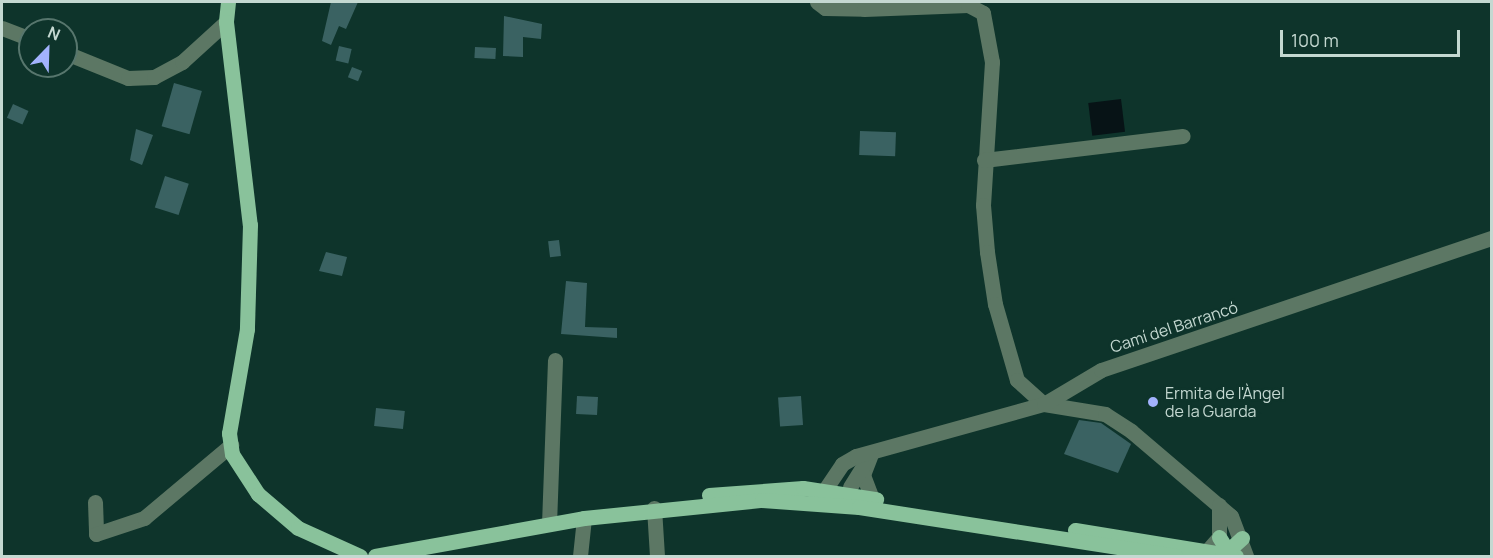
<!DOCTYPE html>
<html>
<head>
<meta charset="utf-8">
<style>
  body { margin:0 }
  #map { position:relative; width:1493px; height:558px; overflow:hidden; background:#0e342b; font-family:Manrope,sans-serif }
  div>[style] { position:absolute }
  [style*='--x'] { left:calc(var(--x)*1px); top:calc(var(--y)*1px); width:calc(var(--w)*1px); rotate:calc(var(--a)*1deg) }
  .water>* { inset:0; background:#071316; transform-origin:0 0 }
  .building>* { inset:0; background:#3a6262; transform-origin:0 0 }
  .minor>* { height:15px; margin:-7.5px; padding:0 7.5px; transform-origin:7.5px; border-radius:7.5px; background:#5c7764 }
  .major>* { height:15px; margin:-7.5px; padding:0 7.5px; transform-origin:7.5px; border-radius:7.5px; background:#89c29b }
  .dots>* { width:16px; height:16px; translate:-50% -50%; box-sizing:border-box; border:3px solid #0e342b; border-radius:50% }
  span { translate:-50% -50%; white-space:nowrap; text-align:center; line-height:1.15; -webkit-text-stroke:4.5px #0e342b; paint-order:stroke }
  .street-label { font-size:16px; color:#c4d8d1 }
  .poi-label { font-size:16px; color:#c4d8d1 }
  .left { translate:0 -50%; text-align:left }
  .frame { position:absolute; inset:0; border:3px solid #c4d8d1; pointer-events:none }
  .north { position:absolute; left:18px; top:18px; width:60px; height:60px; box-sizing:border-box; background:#0e342b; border:2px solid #57766d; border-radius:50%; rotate:23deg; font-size:16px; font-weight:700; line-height:24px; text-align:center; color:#c4d8d1 }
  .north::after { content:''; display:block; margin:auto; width:21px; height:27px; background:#a2b2fd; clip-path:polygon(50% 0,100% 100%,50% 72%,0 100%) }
  .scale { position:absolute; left:1280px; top:30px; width:180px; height:27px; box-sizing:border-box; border:3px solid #c4d8d1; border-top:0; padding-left:8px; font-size:18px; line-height:21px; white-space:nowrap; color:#c4d8d1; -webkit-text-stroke:4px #0e342b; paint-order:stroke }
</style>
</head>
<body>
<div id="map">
  <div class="water">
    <i style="left:1121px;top:99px;width:33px;height:33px;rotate:83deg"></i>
  </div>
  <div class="building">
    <i style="clip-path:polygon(331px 2px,358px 2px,346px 29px,339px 26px,331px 45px,322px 41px)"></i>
    <i style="clip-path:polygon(504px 16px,542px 24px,541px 39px,523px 37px,523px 57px,503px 56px)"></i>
    <i style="left:339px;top:46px;width:13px;height:15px;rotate:13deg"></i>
    <i style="left:475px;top:47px;width:21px;height:11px;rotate:3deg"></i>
    <i style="left:352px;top:67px;width:11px;height:11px;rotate:22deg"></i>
    <i style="left:174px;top:83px;width:29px;height:45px;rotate:16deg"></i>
    <i style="left:13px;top:104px;width:17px;height:15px;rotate:24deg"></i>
    <i style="clip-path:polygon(136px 129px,153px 135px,142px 165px,130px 160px)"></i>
    <i style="left:860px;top:131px;width:36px;height:24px;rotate:2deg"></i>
    <i style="left:165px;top:176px;width:25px;height:33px;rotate:18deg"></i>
    <i style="left:559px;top:240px;width:16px;height:11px;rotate:83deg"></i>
    <i style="clip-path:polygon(326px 252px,347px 257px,342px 276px,319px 271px)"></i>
    <i style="clip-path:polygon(566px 281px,587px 283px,585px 327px,617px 328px,617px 338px,561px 334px)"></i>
    <i style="left:577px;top:396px;width:21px;height:18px;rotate:3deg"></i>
    <i style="left:801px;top:396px;width:29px;height:23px;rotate:86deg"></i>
    <i style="left:376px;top:408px;width:29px;height:18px;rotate:6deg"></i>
    <i style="clip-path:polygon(1079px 420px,1101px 423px,1131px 444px,1118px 473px,1064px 454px)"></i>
  </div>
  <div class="minor">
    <i style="--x:817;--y:2;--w:10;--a:37"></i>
    <i style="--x:825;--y:8;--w:39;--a:1"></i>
    <i style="--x:864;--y:9;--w:104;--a:-2.2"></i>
    <i style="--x:968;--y:5;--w:17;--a:28"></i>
    <i style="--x:983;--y:13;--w:50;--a:79.6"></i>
    <i style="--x:992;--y:62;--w:143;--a:93.6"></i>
    <i style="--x:983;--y:205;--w:47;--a:85.1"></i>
    <i style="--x:987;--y:252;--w:53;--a:81.3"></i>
    <i style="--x:995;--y:304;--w:79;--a:73.9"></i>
    <i style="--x:1017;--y:380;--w:36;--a:42"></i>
    <i style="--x:1044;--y:404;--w:62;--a:9.3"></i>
    <i style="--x:1105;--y:414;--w:31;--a:33"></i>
    <i style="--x:1131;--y:431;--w:131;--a:40.4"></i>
    <i style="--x:1231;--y:516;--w:43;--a:69.4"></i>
    <i style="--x:2;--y:28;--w:30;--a:21"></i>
    <i style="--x:66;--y:53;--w:67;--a:22"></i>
    <i style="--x:128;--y:78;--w:26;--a:-2"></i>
    <i style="--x:154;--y:77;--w:32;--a:-28"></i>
    <i style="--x:182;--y:62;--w:59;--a:-42.3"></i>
    <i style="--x:984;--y:160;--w:200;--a:-6.9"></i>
    <i style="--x:871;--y:454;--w:22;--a:111"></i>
    <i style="--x:863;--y:475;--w:25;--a:69"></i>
    <i style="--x:850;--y:487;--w:25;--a:-58"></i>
    <i style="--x:824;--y:491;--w:32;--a:-56"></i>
    <i style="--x:842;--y:464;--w:16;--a:-30"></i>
    <i style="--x:856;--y:456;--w:195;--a:-15.5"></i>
    <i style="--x:1044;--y:404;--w:66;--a:-30.8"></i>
    <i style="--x:1101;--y:370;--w:413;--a:-18.7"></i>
    <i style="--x:95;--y:502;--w:32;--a:88"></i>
    <i style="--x:96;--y:534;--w:51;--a:-18.4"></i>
    <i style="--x:144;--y:518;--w:114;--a:-40"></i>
    <i style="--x:654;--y:508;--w:48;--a:86.4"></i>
    <i style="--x:549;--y:524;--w:164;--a:-87.9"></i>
    <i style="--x:1207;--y:551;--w:18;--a:-49"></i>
    <i style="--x:1219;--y:537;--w:32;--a:-90"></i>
    <i style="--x:580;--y:556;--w:38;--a:-84"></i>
  </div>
  <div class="major">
    <i style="--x:228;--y:2;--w:20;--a:96"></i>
    <i style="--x:226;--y:22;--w:204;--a:83.3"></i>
    <i style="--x:250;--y:225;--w:104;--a:91.7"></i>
    <i style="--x:247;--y:329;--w:106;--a:99.8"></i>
    <i style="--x:229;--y:433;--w:21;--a:82"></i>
    <i style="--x:232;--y:454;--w:48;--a:57"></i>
    <i style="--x:258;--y:494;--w:52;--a:40.4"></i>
    <i style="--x:298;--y:528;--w:68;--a:24.3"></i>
    <i style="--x:709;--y:495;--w:94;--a:-4.3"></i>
    <i style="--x:803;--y:488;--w:74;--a:8.6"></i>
    <i style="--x:1075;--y:530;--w:163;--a:9.2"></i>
    <i style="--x:1219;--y:537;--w:22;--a:58"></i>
    <i style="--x:375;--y:556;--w:212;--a:-10.3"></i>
    <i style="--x:584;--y:518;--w:179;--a:-5.8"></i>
    <i style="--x:762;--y:500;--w:97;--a:4.1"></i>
    <i style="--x:859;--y:507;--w:320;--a:8.8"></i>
    <i style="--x:1222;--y:556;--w:27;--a:-42"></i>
  </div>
  <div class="dots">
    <i style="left:1153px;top:402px;background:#a2b2fd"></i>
  </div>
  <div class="street-label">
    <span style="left:1174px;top:327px;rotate:-18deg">Camí del Barrancó</span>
  </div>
  <div class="poi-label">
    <span class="left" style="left:1165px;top:402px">Ermita de l'Àngel<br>de la Guarda</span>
  </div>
  <div class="frame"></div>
  <div class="north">N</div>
  <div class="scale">100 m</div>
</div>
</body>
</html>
